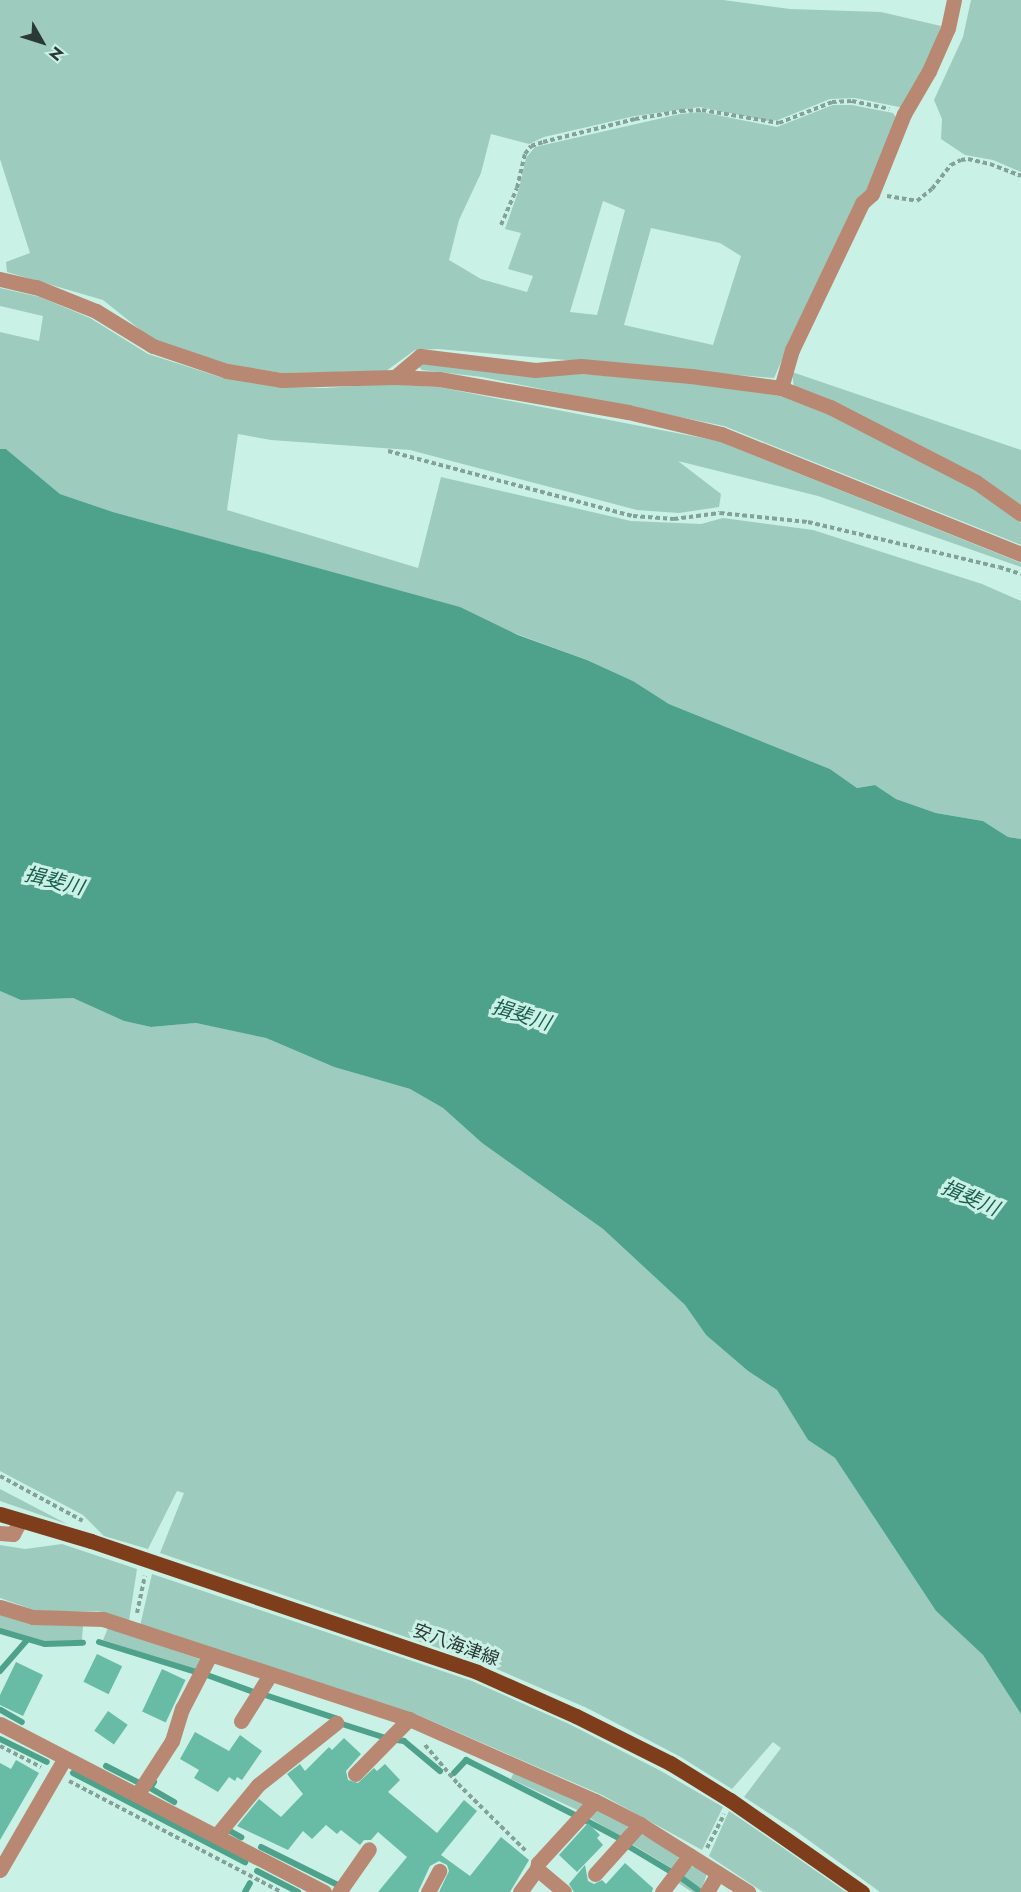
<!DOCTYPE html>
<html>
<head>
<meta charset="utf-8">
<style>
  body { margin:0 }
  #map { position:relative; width:1021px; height:1892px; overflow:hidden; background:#caf1e5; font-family:Jost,"Noto Sans JP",sans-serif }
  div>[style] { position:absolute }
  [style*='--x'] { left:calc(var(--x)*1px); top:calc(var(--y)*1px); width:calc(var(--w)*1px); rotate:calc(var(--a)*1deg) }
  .green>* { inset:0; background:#9dcbbd; transform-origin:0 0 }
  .water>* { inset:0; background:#4ea28c }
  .stream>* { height:6px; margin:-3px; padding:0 3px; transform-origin:3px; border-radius:3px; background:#4ea28c }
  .building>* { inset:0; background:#68bba4; transform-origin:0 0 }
  .path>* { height:4px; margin-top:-2px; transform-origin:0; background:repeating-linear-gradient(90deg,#84a198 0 4.5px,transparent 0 7.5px) }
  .minor>* { height:15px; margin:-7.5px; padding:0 7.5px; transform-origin:7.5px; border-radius:7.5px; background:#b88872 }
  .major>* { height:15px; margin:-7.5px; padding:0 7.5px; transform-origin:7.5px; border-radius:7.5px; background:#7e3e1c }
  span { translate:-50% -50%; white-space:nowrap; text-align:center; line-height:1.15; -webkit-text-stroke:6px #caf1e5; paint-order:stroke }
  .street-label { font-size:18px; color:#2a3934 }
  .water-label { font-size:20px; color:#1b5e4e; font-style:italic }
  .north { position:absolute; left:12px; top:12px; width:60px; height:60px; -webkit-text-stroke:4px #caf1e5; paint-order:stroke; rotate:129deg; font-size:16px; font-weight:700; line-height:24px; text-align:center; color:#2a3934 }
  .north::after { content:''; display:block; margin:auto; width:21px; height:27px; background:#2a3934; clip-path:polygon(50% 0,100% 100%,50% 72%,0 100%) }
</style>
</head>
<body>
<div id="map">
  <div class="green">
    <i style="clip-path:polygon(evenodd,0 0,723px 0,790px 9px,881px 12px,941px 26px,925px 68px,904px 108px,855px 98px,830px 99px,778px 120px,769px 121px,700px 107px,635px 116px,544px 137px,529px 144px,491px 134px,481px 173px,459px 220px,449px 260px,481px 279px,527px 292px,533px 276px,508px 269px,521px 233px,505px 229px,519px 189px,526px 158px,535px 147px,680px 114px,701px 112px,777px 127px,833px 105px,852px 105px,893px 113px,897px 119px,867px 189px,789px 344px,774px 378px,438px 349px,415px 350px,386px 371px,283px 373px,230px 365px,153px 340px,103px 300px,7px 272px,6px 262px,30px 253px,0 159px,0 0,603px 201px,625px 210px,597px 315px,570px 312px,603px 201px,0 0,651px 228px,720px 243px,741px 256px,713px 345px,624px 325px,651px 228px)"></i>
    <i style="clip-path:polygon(971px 0,1021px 0,1021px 172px,993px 160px,965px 155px,941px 139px,942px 119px,934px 100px,963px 37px)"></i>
    <i style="clip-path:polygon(0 288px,40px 297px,90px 318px,148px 354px,220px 377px,277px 387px,326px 388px,383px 384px,438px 387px,718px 441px,1021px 563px,1021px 567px,818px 496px,678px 461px,721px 494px,719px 507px,679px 513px,637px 510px,410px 450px,271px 440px,238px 434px,227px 510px,418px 568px,441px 477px,631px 521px,701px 524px,723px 518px,813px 530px,982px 584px,1021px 601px,1021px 839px,1008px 837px,983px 821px,936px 813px,896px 799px,875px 785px,857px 788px,830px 769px,669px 704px,633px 681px,587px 660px,403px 592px,113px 512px,60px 494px,6px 449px,0 449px,0 332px,39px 341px,43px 316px,0 306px)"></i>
    <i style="clip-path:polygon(421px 362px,699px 383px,780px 396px,827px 414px,971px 487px,1021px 523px,1021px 545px,724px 426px,482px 377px,422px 370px,418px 366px)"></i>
    <i style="clip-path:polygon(792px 372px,1021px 450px,1021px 505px,986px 482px,794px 388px)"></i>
    <i style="clip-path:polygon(0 991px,21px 999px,73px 998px,124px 1021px,151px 1027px,196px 1023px,239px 1031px,266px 1038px,334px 1067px,410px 1089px,443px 1108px,482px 1143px,603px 1229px,685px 1305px,706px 1335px,748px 1371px,777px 1390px,808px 1440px,835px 1458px,936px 1611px,983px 1655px,1015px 1704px,1021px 1714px,1021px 1892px,880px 1892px,796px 1831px,744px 1797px,781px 1748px,773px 1742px,732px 1789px,679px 1756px,587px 1708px,485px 1664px,160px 1553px,184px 1493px,177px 1491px,148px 1549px,104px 1536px,83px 1515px,0 1471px)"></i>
    <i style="clip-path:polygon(0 1489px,67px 1524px,0 1501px)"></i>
    <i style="clip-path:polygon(62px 1544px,137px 1569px,129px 1621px,98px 1611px,37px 1611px,0 1598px,0 1545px,25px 1549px)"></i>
    <i style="clip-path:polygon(152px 1574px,472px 1681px,569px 1724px,661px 1771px,723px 1807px,702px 1850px,602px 1795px,418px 1715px,140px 1626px)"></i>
    <i style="clip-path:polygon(0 1613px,34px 1624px,83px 1626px,82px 1640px,48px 1642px,0 1628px)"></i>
    <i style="clip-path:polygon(108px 1628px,202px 1660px,196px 1670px,103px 1640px)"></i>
    <i style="left:515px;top:1770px;width:77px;height:10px;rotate:25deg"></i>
    <i style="clip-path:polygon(593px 1808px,628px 1826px,622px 1838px,585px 1815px)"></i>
    <i style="clip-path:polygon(729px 1811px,776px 1843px,846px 1892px,763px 1892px,709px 1856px)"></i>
    <i style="clip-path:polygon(639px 1833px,676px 1853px,680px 1861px,673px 1869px,630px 1843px)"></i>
    <i style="clip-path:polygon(696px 1866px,707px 1873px,701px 1892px,692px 1892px,675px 1881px,690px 1867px)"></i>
  </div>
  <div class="water">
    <i style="clip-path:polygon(0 449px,6px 449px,60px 494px,113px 512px,460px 607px,518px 635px,587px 660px,633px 681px,669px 704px,830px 769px,857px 788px,875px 785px,896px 799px,936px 813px,983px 821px,1008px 837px,1021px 839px,1021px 1714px,983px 1655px,936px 1611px,835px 1458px,808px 1440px,777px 1390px,748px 1371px,706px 1335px,685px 1305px,603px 1229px,482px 1143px,443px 1108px,410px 1089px,334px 1067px,266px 1038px,196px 1023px,151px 1027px,124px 1021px,73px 998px,21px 1000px,0 991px)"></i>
  </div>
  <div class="stream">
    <i style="--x:0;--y:1631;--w:47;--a:16.1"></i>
    <i style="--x:45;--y:1644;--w:38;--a:-2"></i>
    <i style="--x:99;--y:1642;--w:102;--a:17.2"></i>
    <i style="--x:0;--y:1671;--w:41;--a:-48.9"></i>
    <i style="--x:207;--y:1675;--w:47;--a:20"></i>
    <i style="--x:265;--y:1695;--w:74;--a:18.2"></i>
    <i style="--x:1;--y:1710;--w:24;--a:30"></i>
    <i style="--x:342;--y:1724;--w:46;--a:17.7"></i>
    <i style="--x:0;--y:1739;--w:52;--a:26.1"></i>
    <i style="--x:397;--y:1740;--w:7;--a:8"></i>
    <i style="--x:404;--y:1741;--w:47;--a:39.8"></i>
    <i style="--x:106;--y:1766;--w:36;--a:27"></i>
    <i style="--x:73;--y:1773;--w:194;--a:27.4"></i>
    <i style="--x:454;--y:1773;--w:18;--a:-47"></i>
    <i style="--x:466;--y:1760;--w:122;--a:26.8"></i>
    <i style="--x:154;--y:1782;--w:7;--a:124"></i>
    <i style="--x:150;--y:1788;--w:28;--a:30"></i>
    <i style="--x:583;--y:1819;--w:40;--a:28"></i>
    <i style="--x:230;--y:1831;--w:13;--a:29"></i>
    <i style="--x:628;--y:1846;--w:49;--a:30.8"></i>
    <i style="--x:261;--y:1847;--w:84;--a:26.3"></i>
    <i style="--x:257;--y:1871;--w:46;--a:27.1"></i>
    <i style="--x:680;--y:1877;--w:22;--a:36"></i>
    <i style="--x:245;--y:1892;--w:10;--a:-61"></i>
  </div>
  <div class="building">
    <i style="left:97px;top:1654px;width:28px;height:31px;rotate:26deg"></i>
    <i style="clip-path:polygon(16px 1662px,43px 1675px,23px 1716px,0 1705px,0 1695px)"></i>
    <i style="left:162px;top:1669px;width:26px;height:47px;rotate:25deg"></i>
    <i style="left:108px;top:1711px;width:24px;height:24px;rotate:35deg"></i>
    <i style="clip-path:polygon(195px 1732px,229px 1751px,240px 1735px,262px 1751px,242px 1780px,237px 1777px,235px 1781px,229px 1777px,218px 1792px,194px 1778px,199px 1770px,180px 1759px)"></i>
    <i style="clip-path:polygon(344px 1738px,361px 1754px,346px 1771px,348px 1780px,358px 1783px,374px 1768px,377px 1771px,385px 1764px,400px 1780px,388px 1792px,437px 1833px,464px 1800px,477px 1811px,441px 1855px,470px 1876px,501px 1837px,529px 1860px,510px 1892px,439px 1892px,449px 1871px,447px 1865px,439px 1861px,430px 1866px,418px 1892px,378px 1892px,407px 1857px,378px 1832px,371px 1840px,364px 1840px,360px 1845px,341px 1830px,337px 1834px,326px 1825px,312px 1839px,303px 1831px,288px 1850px,237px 1826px,259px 1799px,281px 1817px,303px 1794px,287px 1774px,300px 1764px,305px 1771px,329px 1747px,332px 1750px)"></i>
    <i style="clip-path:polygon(16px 1760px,39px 1773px,0 1840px,0 1763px,11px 1769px)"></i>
    <i style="clip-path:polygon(588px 1823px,600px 1835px,597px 1838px,603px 1845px,577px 1872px,559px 1855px)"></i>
    <i style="clip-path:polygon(625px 1863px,653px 1888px,652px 1892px,574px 1892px,569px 1884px,585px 1865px,588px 1881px,594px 1884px,602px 1880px,606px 1884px)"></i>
  </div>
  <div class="path">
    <i style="--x:887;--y:196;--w:30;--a:9"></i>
    <i style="--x:917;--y:201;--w:19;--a:-39"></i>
    <i style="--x:932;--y:189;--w:31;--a:-52"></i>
    <i style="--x:951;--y:165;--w:11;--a:-27"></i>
    <i style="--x:961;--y:160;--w:7;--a:-8"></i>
    <i style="--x:968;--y:159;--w:23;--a:13"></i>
    <i style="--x:990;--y:164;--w:33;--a:21"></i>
    <i style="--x:501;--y:225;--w:40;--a:-66.6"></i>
    <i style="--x:517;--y:188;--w:35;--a:-77"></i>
    <i style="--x:525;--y:154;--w:10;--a:-53"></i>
    <i style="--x:531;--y:146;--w:13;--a:-18"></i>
    <i style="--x:543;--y:142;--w:95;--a:-14"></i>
    <i style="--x:635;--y:119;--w:47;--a:-9.9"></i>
    <i style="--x:681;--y:111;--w:21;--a:-3"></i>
    <i style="--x:702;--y:110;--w:78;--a:9.6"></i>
    <i style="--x:779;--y:123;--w:57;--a:-21.6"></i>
    <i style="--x:832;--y:102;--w:20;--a:-3"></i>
    <i style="--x:852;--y:101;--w:38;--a:12"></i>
    <i style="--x:388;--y:451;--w:253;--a:14.9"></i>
    <i style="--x:633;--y:516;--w:41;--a:4.2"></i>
    <i style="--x:674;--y:519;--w:46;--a:-7.4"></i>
    <i style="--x:720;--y:513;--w:88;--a:5.8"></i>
    <i style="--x:808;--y:522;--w:196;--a:13.3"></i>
    <i style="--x:999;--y:567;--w:23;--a:18"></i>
    <i style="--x:0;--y:1476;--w:94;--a:28.5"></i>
    <i style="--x:137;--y:1613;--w:38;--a:-78"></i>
    <i style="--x:425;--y:1745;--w:51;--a:49.8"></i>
    <i style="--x:458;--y:1784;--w:97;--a:44.6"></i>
    <i style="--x:0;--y:1746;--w:46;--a:27.1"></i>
    <i style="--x:69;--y:1781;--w:239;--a:27.6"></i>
    <i style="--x:707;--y:1848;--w:38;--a:-63"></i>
  </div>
  <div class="minor">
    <i style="--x:0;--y:279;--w:37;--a:13"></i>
    <i style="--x:36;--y:287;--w:65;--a:21.8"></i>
    <i style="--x:96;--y:311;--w:67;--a:31.6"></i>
    <i style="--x:153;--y:346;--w:78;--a:18.7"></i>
    <i style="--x:227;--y:371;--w:56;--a:9.3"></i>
    <i style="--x:282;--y:380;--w:113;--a:-1.5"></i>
    <i style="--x:395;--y:377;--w:44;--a:2.6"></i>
    <i style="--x:439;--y:379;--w:192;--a:9.9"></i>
    <i style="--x:628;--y:412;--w:96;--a:13.3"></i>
    <i style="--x:721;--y:434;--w:323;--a:21.8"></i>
    <i style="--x:395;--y:377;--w:33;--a:-40"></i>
    <i style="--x:420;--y:356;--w:116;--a:6.9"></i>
    <i style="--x:535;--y:370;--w:46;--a:-5"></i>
    <i style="--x:581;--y:366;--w:110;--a:5.2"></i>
    <i style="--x:691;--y:376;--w:91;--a:7.6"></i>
    <i style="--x:781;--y:388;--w:53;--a:21.2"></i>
    <i style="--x:830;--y:407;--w:164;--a:27.2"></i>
    <i style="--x:976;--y:482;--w:55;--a:35.4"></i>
    <i style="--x:781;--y:388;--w:40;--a:-74"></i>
    <i style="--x:792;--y:350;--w:163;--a:-64.5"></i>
    <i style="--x:862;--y:203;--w:13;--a:-42"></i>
    <i style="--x:872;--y:194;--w:86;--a:-68.2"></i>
    <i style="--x:904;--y:114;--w:50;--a:-59.8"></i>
    <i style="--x:929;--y:71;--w:47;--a:-66.2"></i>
    <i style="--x:948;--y:28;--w:29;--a:-78"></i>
    <i style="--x:0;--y:1533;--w:13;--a:4"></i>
    <i style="--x:13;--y:1534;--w:15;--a:-62"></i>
    <i style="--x:0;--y:1607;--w:34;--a:17"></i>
    <i style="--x:33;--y:1617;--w:70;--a:1.6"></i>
    <i style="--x:103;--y:1619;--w:322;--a:18.1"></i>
    <i style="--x:409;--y:1719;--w:203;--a:23.8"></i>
    <i style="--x:595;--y:1801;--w:51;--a:27.1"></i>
    <i style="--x:640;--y:1824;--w:128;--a:32.2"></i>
    <i style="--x:241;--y:1721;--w:54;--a:-57.8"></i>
    <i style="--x:0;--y:1724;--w:365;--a:27.4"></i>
    <i style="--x:355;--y:1774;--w:77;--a:-45.5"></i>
    <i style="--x:137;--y:1795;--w:64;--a:-57.1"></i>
    <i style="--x:172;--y:1741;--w:34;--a:-73"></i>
    <i style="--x:182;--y:1709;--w:61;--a:-62.6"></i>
    <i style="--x:216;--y:1836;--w:66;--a:-50.5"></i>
    <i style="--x:258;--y:1785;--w:100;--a:-38.5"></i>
    <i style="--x:537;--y:1869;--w:35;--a:40"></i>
    <i style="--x:0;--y:1870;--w:129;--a:-59.9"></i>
    <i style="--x:595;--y:1874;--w:67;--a:-48"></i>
    <i style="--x:339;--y:1892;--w:52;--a:-55.1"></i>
    <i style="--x:428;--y:1892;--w:24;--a:-62"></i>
    <i style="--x:520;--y:1892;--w:29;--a:-54"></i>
    <i style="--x:537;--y:1869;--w:6;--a:-81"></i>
    <i style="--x:538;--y:1863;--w:84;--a:-47.4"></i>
    <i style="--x:662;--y:1892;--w:46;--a:-52.9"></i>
    <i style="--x:707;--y:1892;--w:22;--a:-60"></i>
  </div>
  <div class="major">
    <i style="--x:0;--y:1514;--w:95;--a:16.5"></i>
    <i style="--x:91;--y:1541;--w:408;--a:18.7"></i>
    <i style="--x:477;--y:1672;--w:108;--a:24"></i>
    <i style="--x:576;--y:1716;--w:105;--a:26.6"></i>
    <i style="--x:670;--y:1763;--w:70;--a:31.7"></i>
    <i style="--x:730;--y:1800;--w:161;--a:34.9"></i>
  </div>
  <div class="street-label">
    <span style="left:456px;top:1645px;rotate:20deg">安八海津線</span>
  </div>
  <div class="water-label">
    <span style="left:54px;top:881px;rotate:14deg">揖斐川</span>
    <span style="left:521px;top:1015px;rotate:17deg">揖斐川</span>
    <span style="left:970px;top:1198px;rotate:23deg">揖斐川</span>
  </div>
  <div class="north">N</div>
</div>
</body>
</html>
